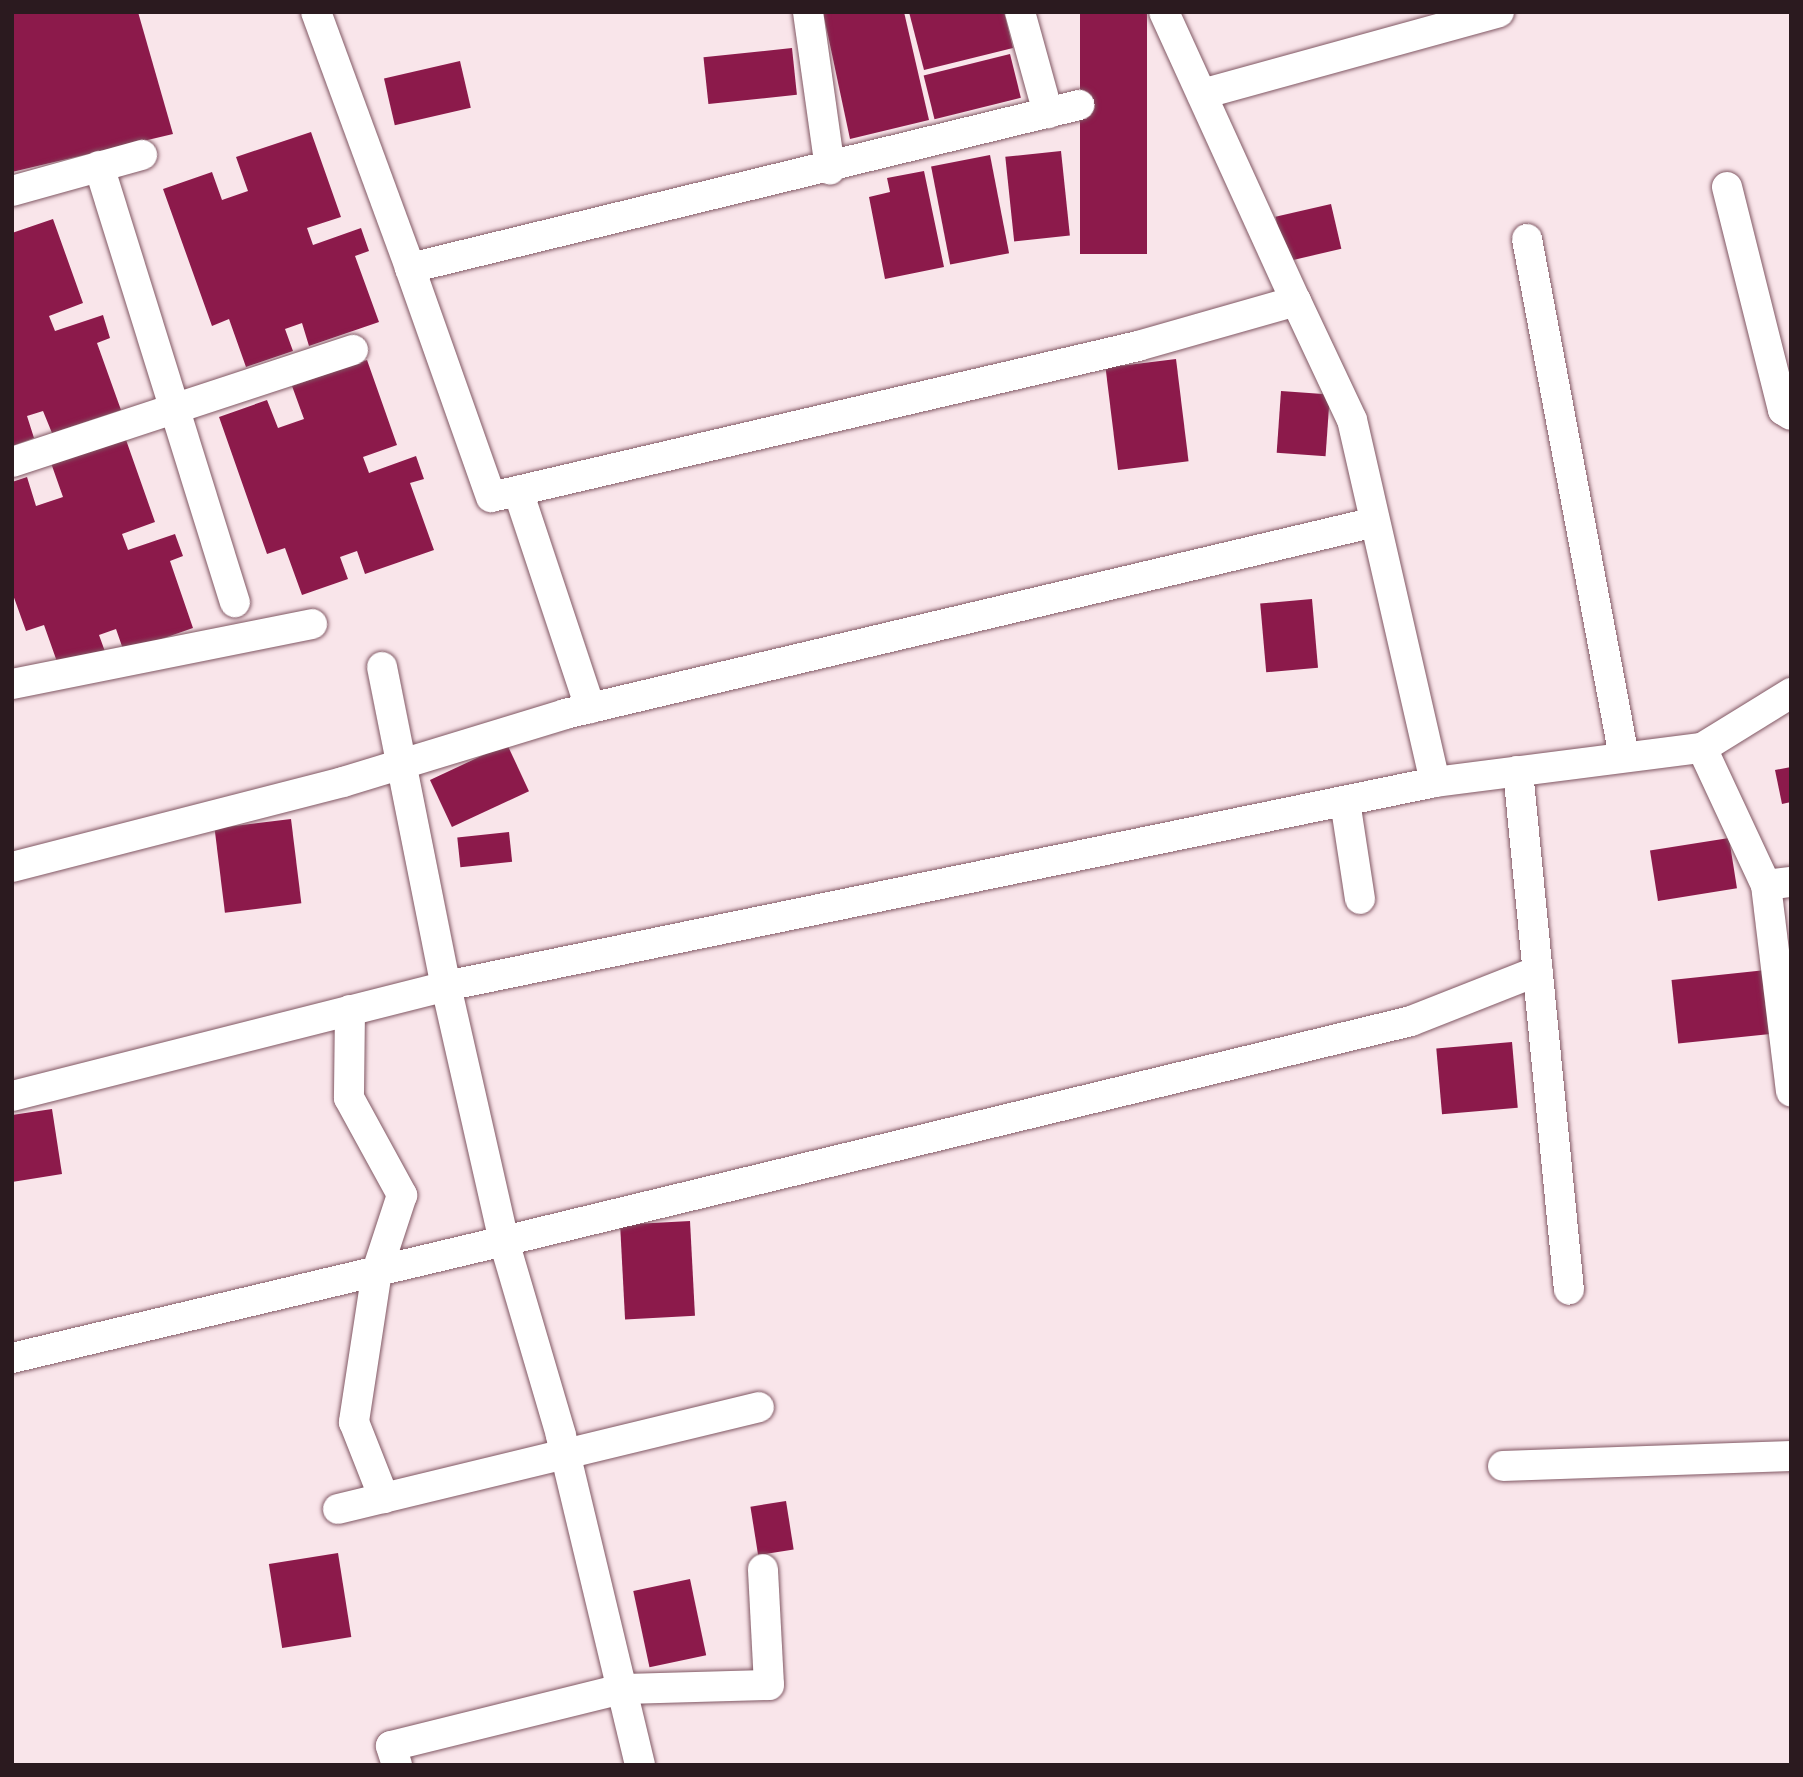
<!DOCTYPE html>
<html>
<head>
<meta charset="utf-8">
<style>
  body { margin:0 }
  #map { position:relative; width:1803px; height:1777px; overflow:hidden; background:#f9e5ea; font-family:Roboto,sans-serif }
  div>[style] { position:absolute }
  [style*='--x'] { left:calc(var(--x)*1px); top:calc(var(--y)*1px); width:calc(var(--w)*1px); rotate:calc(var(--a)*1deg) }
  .building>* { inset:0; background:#8c1a4b; transform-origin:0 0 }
  .roads { filter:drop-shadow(0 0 2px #815864) drop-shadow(0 0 2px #815864) }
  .street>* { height:30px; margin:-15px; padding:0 15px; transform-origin:15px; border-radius:15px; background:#fff }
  span { translate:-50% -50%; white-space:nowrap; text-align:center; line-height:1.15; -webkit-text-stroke:7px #fff; paint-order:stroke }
  .frame { position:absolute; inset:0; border:14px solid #2b1a1f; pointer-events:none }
</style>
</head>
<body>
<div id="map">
  <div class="building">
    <i style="clip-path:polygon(12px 12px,138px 12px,173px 134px,12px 172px)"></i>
    <i style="clip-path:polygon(823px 12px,904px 12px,929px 120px,850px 139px)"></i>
    <i style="clip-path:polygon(909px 12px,1004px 12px,1013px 48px,924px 70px)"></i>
    <i style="left:1080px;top:12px;width:67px;height:242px"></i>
    <i style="left:792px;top:48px;width:47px;height:89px;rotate:84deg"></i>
    <i style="left:1010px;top:54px;width:45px;height:89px;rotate:76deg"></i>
    <i style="left:460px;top:61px;width:48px;height:78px;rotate:77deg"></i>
    <i style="clip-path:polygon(311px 132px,341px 217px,307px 228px,313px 245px,361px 228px,369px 251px,355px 256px,379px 322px,309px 346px,302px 323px,285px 329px,293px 351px,246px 367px,229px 319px,212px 326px,163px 189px,212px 172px,222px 200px,248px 191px,236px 157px)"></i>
    <i style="left:1061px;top:151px;width:85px;height:56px;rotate:84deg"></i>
    <i style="left:990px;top:155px;width:100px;height:60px;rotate:79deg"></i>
    <i style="clip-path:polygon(924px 171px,944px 267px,885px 279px,869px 197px,890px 192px,887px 178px)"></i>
    <i style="left:1331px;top:204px;width:46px;height:57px;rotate:77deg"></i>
    <i style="clip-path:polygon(53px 219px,83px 303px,49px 316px,55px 331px,103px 315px,110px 338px,97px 343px,121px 410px,52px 433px,43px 411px,27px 416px,34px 438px,12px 446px,12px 233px)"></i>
    <i style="left:1176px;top:359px;width:103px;height:71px;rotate:83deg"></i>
    <i style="clip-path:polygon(367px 360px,397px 445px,363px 457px,369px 473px,416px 456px,424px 479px,410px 483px,434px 550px,365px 574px,357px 551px,340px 557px,348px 579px,302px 595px,285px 548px,267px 554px,219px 417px,267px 400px,278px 428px,304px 419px,292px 386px)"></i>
    <i style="left:1281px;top:391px;width:49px;height:62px;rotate:4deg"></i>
    <i style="clip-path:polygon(125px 437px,155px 522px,122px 534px,128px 550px,175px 534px,183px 556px,170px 561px,193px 628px,124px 652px,116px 629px,99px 635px,107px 657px,61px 673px,44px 625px,26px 631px,12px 592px,12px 482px,27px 477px,36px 506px,63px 497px,51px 463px)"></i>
    <i style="left:1312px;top:599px;width:69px;height:52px;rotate:85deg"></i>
    <i style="left:507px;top:744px;width:52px;height:85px;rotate:65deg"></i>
    <i style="clip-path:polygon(1791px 767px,1791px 802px,1782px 804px,1775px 770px)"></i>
    <i style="left:291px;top:819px;width:85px;height:77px;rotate:83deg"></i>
    <i style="left:509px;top:832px;width:30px;height:52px;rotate:84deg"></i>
    <i style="left:1729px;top:838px;width:51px;height:80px;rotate:81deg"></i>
    <i style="left:1766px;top:970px;width:64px;height:95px;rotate:84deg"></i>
    <i style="left:1512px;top:1042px;width:66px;height:76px;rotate:85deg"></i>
    <i style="clip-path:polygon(52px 1109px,62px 1174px,12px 1182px,12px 1115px)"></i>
    <i style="left:690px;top:1221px;width:95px;height:70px;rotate:87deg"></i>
    <i style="left:786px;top:1501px;width:49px;height:36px;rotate:81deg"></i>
    <i style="left:338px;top:1553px;width:85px;height:70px;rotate:81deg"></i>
    <i style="left:690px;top:1579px;width:78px;height:58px;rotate:78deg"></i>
  </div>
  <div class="roads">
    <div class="street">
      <i style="--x:316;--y:12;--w:273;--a:69.8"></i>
      <i style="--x:410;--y:268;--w:689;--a:-13.69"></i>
      <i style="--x:808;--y:12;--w:159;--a:82"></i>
      <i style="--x:1020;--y:12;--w:105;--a:74.5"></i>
      <i style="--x:1164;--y:12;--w:318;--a:65.5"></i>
      <i style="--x:1202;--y:94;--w:308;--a:-15.4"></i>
      <i style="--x:99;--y:166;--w:457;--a:72.7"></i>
      <i style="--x:1727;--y:187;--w:230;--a:75.9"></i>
      <i style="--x:1783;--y:410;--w:9;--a:32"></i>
      <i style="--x:12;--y:191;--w:135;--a:-15.5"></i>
      <i style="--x:1527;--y:239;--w:527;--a:79.39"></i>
      <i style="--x:12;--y:462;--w:359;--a:-18.2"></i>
      <i style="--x:518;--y:491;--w:229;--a:71.6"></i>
      <i style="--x:382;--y:667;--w:325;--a:78.7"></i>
      <i style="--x:446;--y:986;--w:1010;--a:-11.65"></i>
      <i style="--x:1435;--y:782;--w:371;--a:-102.9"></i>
      <i style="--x:1352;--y:420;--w:132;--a:-115.2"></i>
      <i style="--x:1296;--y:301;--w:164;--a:164.1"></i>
      <i style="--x:1138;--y:346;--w:664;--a:166.86"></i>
      <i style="--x:491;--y:497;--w:243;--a:-109.5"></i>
      <i style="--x:12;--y:684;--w:306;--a:-11.3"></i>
      <i style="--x:1702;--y:748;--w:105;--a:-31.7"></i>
      <i style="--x:1518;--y:771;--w:521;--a:84.39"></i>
      <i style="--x:1435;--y:782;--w:269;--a:-7.3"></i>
      <i style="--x:1702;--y:748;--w:151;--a:65"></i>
      <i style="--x:1766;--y:885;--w:25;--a:-7"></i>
      <i style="--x:1345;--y:801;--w:99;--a:81.3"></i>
      <i style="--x:12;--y:867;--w:342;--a:-14.4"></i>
      <i style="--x:343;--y:782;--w:232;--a:-17"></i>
      <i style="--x:565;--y:714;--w:828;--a:-13.33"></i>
      <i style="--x:1766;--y:885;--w:208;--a:83.1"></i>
      <i style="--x:350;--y:1010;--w:88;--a:90.7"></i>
      <i style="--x:349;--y:1098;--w:111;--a:61.3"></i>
      <i style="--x:402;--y:1195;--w:80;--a:108.2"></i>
      <i style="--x:377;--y:1271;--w:153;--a:98.7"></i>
      <i style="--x:354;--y:1422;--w:82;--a:68.5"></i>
      <i style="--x:12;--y:1096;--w:448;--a:-14.2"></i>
      <i style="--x:446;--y:986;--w:262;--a:77.2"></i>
      <i style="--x:504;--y:1241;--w:506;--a:166.62"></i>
      <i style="--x:1503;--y:1466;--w:288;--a:-2"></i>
      <i style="--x:338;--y:1509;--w:433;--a:-13.6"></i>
      <i style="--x:397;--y:1765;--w:20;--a:-108"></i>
      <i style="--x:391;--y:1746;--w:238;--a:-13.9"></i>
      <i style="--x:622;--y:1689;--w:147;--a:-1.6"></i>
      <i style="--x:769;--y:1685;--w:116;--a:-93"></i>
      <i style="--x:640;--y:1765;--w:339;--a:-103.5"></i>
      <i style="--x:561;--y:1435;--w:202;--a:-106.4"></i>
      <i style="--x:504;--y:1241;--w:933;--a:-13.63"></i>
      <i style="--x:1411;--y:1021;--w:136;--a:-21.5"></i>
    </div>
  </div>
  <div class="frame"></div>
</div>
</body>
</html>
